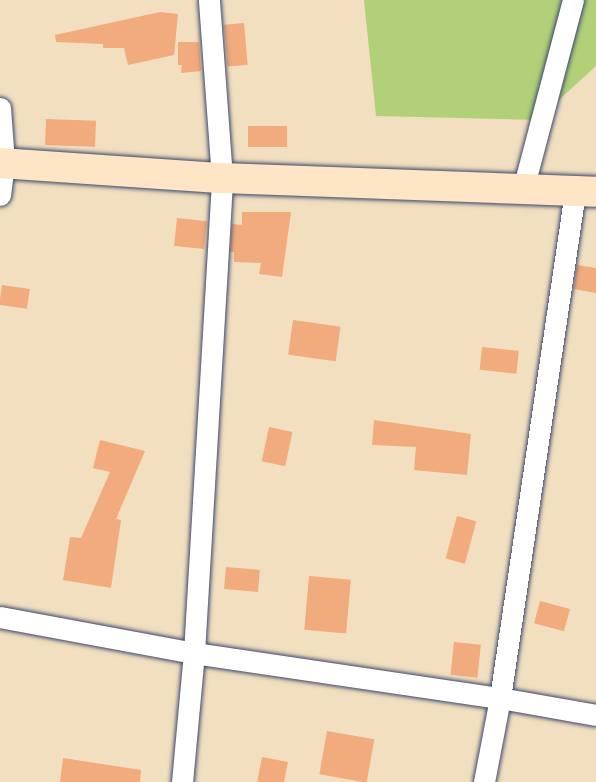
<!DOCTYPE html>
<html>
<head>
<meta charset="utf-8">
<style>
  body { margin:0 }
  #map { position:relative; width:596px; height:782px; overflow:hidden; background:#f2dfc0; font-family:"Balsamiq Sans",sans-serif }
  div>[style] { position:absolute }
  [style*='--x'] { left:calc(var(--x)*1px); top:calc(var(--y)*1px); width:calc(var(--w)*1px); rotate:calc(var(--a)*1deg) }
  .green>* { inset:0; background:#b1d078 }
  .building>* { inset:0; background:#f1ab7c; transform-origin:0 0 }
  .roads { filter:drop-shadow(0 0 2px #3b496d) drop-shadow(0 0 2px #3b496d) }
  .street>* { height:21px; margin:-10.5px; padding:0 10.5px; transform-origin:10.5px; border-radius:10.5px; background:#fff }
  .secondary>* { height:30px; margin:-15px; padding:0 15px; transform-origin:15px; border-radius:15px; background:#fde5c5 }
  span { translate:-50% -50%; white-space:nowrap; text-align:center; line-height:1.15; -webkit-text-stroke:6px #fbf7ec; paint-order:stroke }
</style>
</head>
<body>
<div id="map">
  <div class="green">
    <i style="clip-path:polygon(364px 0,596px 0,596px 66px,537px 120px,376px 116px)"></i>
  </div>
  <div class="building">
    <i style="clip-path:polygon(160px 12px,178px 14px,174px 55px,128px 65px,124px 48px,103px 48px,103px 44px,56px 42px,55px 35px)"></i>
    <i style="left:244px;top:23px;width:42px;height:20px;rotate:85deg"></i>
    <i style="clip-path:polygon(178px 42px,199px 42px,201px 71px,181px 73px,182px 65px,178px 65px)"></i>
    <i style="left:46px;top:119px;width:50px;height:26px;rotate:2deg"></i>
    <i style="left:248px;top:126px;width:39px;height:21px"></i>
    <i style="clip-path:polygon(242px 212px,291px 212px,282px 277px,259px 274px,261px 263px,234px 262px,234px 252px,230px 252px,232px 224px,242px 225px)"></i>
    <i style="left:177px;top:218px;width:30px;height:28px;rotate:6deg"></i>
    <i style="clip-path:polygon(577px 265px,596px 268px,596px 293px,574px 289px)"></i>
    <i style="left:2px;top:285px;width:28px;height:20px;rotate:8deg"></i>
    <i style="left:293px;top:320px;width:48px;height:35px;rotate:8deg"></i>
    <i style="left:482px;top:347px;width:37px;height:23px;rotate:6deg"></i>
    <i style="clip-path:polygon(374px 420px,471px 434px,467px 475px,414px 470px,416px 447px,372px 445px)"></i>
    <i style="left:269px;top:427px;width:24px;height:35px;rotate:12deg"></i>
    <i style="clip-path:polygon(100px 440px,145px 451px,116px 519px,121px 520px,111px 588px,63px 580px,70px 537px,81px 538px,110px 472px,93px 468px)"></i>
    <i style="left:457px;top:516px;width:20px;height:44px;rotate:15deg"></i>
    <i style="left:226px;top:567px;width:34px;height:22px;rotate:5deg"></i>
    <i style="left:309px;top:576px;width:42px;height:54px;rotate:5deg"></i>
    <i style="left:540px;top:601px;width:31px;height:23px;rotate:15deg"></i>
    <i style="left:454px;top:642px;width:27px;height:33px;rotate:6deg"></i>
    <i style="left:327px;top:731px;width:48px;height:44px;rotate:10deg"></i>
    <i style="clip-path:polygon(262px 757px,288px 762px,284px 782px,257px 782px)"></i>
    <i style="clip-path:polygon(63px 758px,141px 770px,140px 782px,60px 782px)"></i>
  </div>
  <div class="roads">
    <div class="street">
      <i style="--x:0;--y:108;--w:55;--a:85.8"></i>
      <i style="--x:4;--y:163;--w:32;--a:97"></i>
      <i style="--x:523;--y:189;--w:196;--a:-75.2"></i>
      <i style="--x:0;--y:617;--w:197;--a:10.5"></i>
      <i style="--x:194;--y:653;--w:309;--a:8.4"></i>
      <i style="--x:500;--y:698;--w:97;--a:10"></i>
      <i style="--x:182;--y:782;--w:130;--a:-84.7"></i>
      <i style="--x:194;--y:653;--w:476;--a:-86.6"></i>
      <i style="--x:222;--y:178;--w:178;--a:-94.2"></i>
      <i style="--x:484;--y:782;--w:86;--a:-79.2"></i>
      <i style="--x:500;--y:698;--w:512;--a:-81.57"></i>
    </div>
    <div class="secondary">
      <i style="--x:0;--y:163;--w:223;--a:3.9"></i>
      <i style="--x:222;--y:178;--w:374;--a:2.1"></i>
    </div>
  </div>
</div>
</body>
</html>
